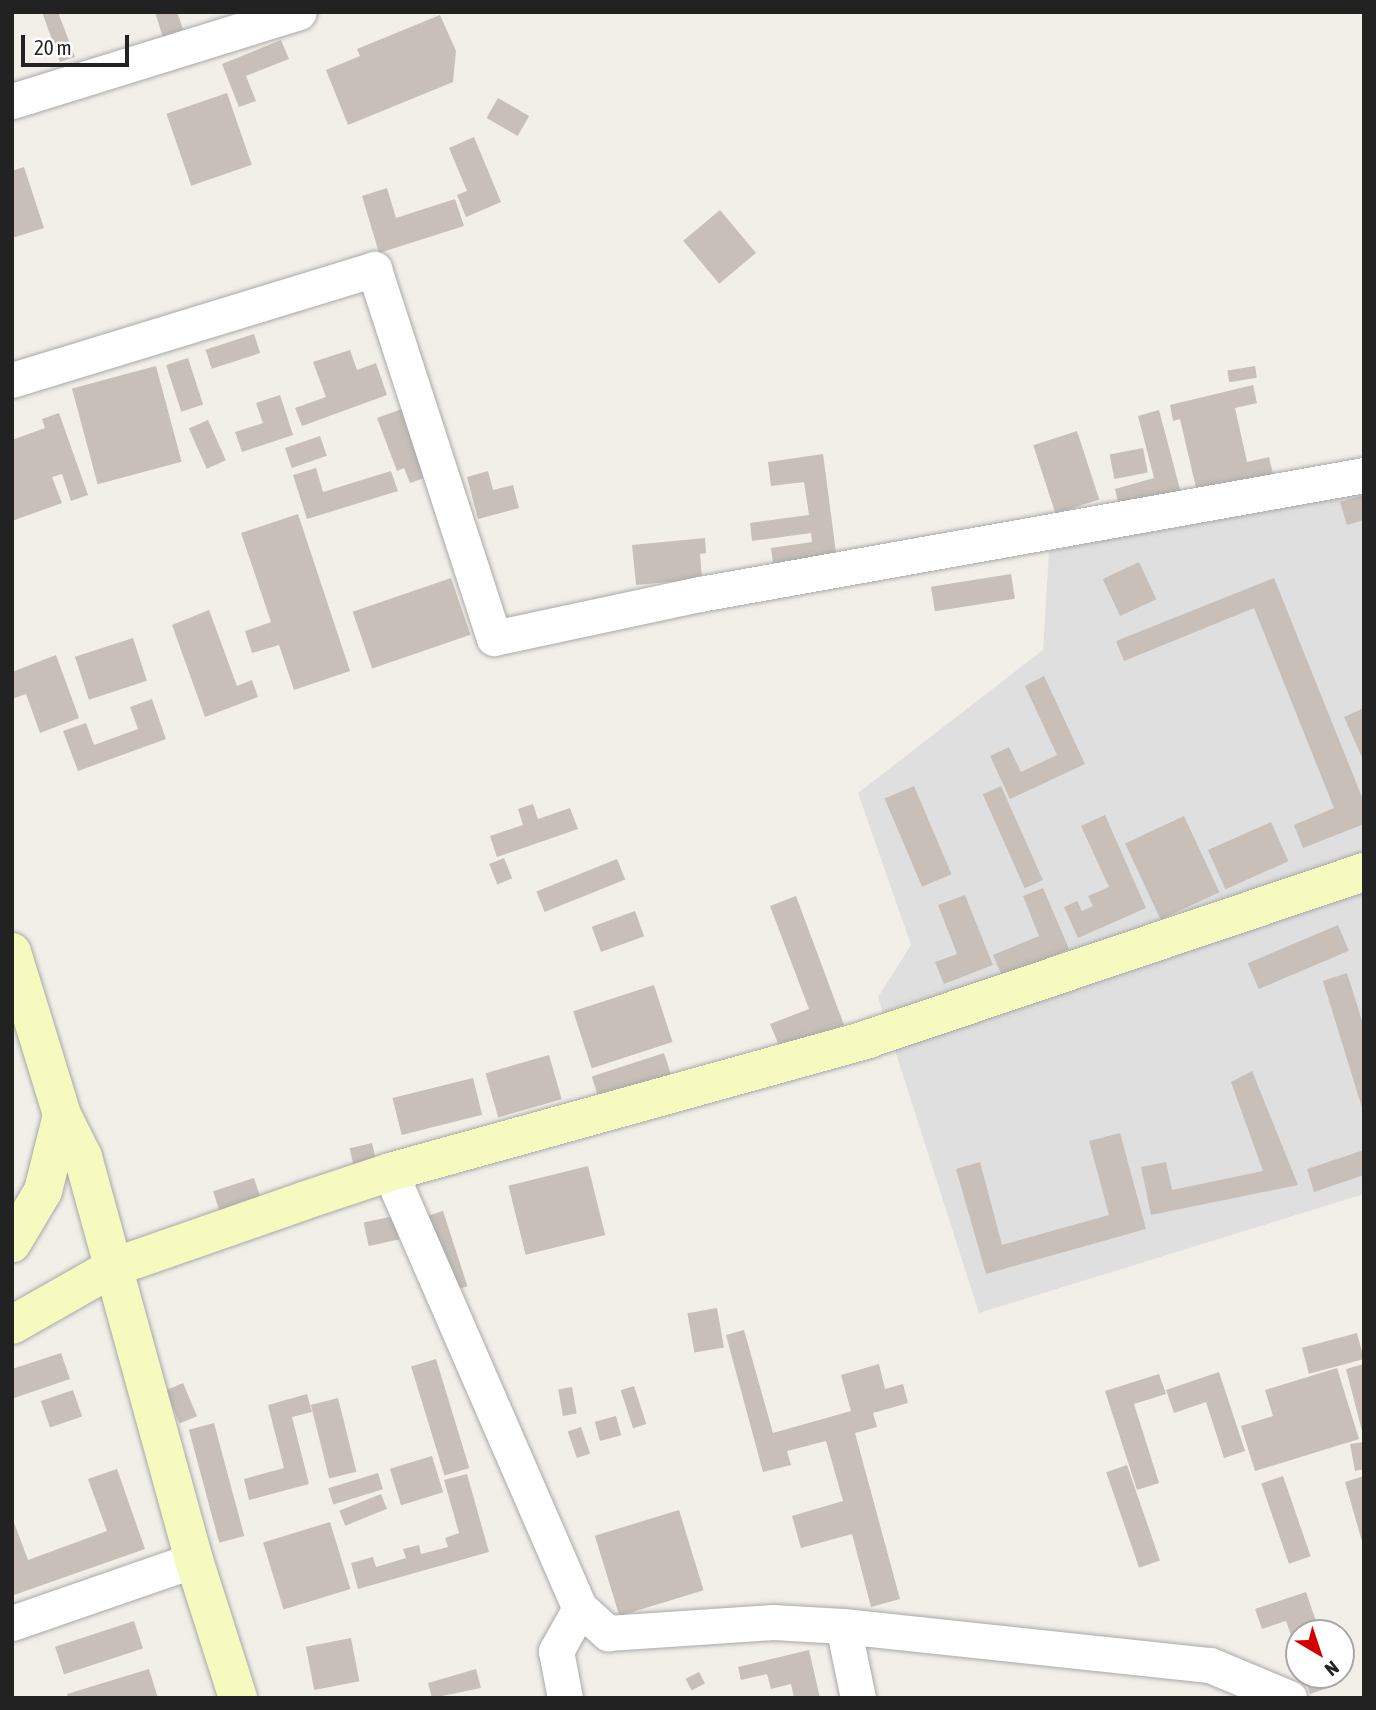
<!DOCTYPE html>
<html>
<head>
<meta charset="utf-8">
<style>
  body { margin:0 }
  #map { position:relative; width:1376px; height:1710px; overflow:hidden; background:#f2efe9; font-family:"Asap Condensed",sans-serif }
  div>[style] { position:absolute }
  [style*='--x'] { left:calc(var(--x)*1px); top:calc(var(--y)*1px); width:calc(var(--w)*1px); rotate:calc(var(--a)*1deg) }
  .residential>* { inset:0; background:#e0dfdf }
  .building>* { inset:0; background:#c7bfb8; transform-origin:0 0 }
  .roads { filter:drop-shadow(0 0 2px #a9a9a9) drop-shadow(0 0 2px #a9a9a9) }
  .street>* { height:35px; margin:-17.5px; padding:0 17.5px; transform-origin:17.5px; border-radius:17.5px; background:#fff }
  .secondary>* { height:38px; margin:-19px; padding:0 19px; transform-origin:19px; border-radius:19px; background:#f7fabf }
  span { translate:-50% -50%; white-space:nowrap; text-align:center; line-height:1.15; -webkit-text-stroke:5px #fff; paint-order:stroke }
  .frame { position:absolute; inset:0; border:14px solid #222; pointer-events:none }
  .north { position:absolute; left:1285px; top:1619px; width:70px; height:70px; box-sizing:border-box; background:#fff; border:2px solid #a7a7a7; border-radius:50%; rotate:141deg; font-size:19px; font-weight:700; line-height:28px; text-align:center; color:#222 }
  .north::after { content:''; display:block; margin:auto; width:24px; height:32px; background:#d40000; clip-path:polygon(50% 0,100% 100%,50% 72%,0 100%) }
  .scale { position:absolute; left:21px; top:35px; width:108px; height:32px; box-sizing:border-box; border:4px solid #222; border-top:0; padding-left:9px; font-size:21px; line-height:24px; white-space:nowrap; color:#222; -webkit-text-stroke:5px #fff; paint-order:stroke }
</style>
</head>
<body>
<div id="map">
  <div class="residential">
    <i style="clip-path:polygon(1364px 484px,1364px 1194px,979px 1313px,878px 997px,911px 945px,858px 793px,1043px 650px,1049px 551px)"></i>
  </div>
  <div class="building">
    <i style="clip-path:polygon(42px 12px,58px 12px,75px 57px,60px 62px)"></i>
    <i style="clip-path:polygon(155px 12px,177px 12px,186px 38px,165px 44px)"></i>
    <i style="clip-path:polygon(440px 15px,456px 51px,453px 82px,348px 125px,326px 70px,360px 56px,357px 49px)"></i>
    <i style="clip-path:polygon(281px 40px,289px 59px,246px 76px,256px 101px,239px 107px,222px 64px)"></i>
    <i style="left:227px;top:93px;width:76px;height:64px;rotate:71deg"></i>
    <i style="left:498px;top:98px;width:36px;height:23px;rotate:30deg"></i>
    <i style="clip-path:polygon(474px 137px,501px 202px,466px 217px,457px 195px,467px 191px,449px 148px)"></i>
    <i style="clip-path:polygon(24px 167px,44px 228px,12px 238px,12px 171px)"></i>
    <i style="clip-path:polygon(387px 188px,396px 218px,455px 199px,464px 226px,379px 253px,362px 196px)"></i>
    <i style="left:720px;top:210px;width:56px;height:48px;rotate:50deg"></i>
    <i style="left:254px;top:334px;width:20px;height:51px;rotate:72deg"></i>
    <i style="clip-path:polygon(350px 350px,357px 370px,376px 363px,387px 395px,302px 426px,295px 408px,326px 397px,313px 362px)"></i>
    <i style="left:188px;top:358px;width:49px;height:23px;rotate:72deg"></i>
    <i style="left:156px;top:366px;width:99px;height:87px;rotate:75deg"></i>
    <i style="left:1255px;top:366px;width:12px;height:28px;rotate:81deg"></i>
    <i style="clip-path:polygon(1253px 385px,1257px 403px,1235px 408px,1247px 462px,1269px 457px,1273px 474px,1197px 492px,1180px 419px,1173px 421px,1170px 405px)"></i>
    <i style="clip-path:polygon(280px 395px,293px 435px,242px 452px,235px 432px,263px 423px,256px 403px)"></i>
    <i style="clip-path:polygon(402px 409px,427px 477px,410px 483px,404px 468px,397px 471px,377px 418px)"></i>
    <i style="clip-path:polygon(1159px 410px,1181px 493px,1120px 510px,1115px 489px,1154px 478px,1138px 416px)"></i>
    <i style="clip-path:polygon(59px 413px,88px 495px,71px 501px,62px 474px,52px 477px,62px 503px,12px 521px,12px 440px,45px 428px,42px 419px)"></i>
    <i style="left:208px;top:420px;width:44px;height:21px;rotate:66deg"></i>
    <i style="left:1077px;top:431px;width:72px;height:46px;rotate:72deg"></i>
    <i style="left:320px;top:436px;width:21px;height:37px;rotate:71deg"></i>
    <i style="left:1143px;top:448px;width:25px;height:34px;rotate:79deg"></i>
    <i style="clip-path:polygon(823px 454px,837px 560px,774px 569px,771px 548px,812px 542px,811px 533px,752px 541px,750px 523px,809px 515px,804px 482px,771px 486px,768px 462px)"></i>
    <i style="clip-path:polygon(316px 468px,323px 492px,391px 471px,398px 491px,307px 519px,293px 475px)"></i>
    <i style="clip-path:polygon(488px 471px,493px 490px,513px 485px,519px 508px,478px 519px,467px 477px)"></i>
    <i style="clip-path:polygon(1364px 495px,1364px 520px,1347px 525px,1340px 502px)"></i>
    <i style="clip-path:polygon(298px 514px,350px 671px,294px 690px,279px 645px,252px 653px,245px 631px,271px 622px,241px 533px)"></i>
    <i style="clip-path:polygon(705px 538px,706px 553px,700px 554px,702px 579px,636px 585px,632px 545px)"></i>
    <i style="left:1139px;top:562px;width:41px;height:40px;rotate:65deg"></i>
    <i style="left:1011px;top:574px;width:25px;height:81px;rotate:81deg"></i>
    <i style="left:451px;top:578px;width:60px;height:104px;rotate:71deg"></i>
    <i style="clip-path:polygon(1274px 578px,1364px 802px,1364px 824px,1303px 848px,1294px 825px,1334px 808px,1254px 608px,1124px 661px,1116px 641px)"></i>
    <i style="clip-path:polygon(209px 610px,237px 686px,252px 680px,258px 697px,205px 717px,172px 625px)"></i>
    <i style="left:133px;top:638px;width:45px;height:61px;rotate:72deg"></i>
    <i style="clip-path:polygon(56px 655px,79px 718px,40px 733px,26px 694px,12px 699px,12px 672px)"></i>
    <i style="clip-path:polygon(1044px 676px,1085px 764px,1010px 799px,990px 756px,1009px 747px,1021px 772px,1057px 755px,1025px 686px)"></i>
    <i style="clip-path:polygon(152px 699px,166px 739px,78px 771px,63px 731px,86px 723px,94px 745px,138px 729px,130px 707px)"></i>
    <i style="clip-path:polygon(1364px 708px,1364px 762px,1344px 717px)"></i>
    <i style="left:914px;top:786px;width:96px;height:32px;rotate:67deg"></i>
    <i style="left:1001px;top:786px;width:103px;height:20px;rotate:66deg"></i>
    <i style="clip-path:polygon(533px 804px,538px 819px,570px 808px,578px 829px,497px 857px,490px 836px,523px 825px,518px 809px)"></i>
    <i style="clip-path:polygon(1105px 815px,1146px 908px,1078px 938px,1064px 907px,1077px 901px,1082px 911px,1093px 906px,1088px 896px,1109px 887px,1081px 826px)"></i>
    <i style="left:1184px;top:816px;width:84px;height:65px;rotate:65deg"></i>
    <i style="left:1271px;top:822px;width:43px;height:69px;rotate:66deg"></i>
    <i style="left:504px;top:858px;width:22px;height:16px;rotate:68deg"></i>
    <i style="left:617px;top:859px;width:22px;height:87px;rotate:68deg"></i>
    <i style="clip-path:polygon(1043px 888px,1069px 949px,1003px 978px,993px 955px,1039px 936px,1023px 896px)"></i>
    <i style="clip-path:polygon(965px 895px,993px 965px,944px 984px,935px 962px,957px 954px,938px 905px)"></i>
    <i style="clip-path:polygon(796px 896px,844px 1025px,781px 1050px,770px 1024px,809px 1009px,770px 906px)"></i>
    <i style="left:635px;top:911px;width:27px;height:46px;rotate:70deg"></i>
    <i style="left:1338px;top:925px;width:28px;height:98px;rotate:67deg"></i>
    <i style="clip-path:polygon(1347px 973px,1364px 1027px,1363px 1111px,1323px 981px)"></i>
    <i style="left:654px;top:985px;width:60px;height:85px;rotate:72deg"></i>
    <i style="left:664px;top:1053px;width:28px;height:76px;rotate:72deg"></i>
    <i style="left:549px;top:1055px;width:46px;height:66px;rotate:74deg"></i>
    <i style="clip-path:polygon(1252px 1071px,1298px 1185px,1151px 1215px,1141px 1167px,1166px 1162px,1172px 1190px,1263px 1171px,1231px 1082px)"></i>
    <i style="left:473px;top:1078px;width:38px;height:83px;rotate:76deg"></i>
    <i style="clip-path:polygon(1120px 1133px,1146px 1229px,986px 1274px,956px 1169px,980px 1162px,1002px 1245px,1109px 1215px,1089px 1141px)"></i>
    <i style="left:372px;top:1143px;width:18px;height:23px;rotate:77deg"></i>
    <i style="clip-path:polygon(1364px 1150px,1364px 1175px,1314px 1192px,1307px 1169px)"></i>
    <i style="left:588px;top:1166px;width:71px;height:82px;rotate:76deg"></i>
    <i style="left:254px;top:1178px;width:22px;height:43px;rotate:72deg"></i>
    <i style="left:443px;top:1211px;width:79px;height:22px;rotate:72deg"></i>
    <i style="left:394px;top:1216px;width:24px;height:31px;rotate:78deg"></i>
    <i style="left:717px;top:1308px;width:40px;height:30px;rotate:80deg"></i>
    <i style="clip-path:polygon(744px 1330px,773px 1433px,851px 1411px,841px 1375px,879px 1364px,885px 1389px,903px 1384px,908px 1403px,873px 1413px,877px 1427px,855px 1433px,900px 1599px,871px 1607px,852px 1534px,801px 1548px,792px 1516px,843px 1501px,826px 1441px,787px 1451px,791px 1465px,763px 1472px,726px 1335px)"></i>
    <i style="left:1357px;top:1333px;width:27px;height:57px;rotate:75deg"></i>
    <i style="clip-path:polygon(61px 1353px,70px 1379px,14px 1398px,12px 1369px)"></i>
    <i style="left:436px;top:1359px;width:114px;height:26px;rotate:73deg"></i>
    <i style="clip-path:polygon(1364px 1364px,1364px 1435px,1363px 1435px,1346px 1369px)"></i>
    <i style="clip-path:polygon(1337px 1368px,1359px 1439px,1255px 1471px,1241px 1426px,1273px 1416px,1265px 1390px)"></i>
    <i style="clip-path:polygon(1219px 1372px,1245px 1451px,1224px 1458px,1206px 1402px,1174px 1413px,1166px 1390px)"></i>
    <i style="clip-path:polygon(1159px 1374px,1166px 1394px,1134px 1404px,1159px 1483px,1137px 1490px,1105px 1391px)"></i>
    <i style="left:183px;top:1383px;width:36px;height:19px;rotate:67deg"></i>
    <i style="left:634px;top:1386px;width:40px;height:14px;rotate:72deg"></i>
    <i style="left:572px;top:1387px;width:27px;height:14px;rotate:80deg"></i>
    <i style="left:73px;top:1390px;width:28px;height:34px;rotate:71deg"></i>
    <i style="clip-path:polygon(307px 1394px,312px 1412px,292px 1417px,309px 1484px,249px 1500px,244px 1479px,284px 1468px,268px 1405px)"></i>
    <i style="left:338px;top:1398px;width:76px;height:28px;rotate:76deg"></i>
    <i style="left:616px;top:1416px;width:20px;height:22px;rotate:75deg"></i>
    <i style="left:214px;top:1423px;width:117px;height:26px;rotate:75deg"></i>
    <i style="left:581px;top:1427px;width:28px;height:14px;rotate:71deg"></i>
    <i style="clip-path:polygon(1364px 1442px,1364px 1469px,1355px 1471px,1350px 1444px)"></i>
    <i style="left:432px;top:1456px;width:38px;height:44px;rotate:73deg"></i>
    <i style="left:1127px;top:1465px;width:101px;height:22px;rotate:71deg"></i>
    <i style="clip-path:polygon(117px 1469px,145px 1549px,14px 1595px,12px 1517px,28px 1560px,107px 1531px,88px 1479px)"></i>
    <i style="left:378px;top:1473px;width:17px;height:52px;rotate:73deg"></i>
    <i style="clip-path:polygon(467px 1474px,489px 1552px,358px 1589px,351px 1563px,373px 1557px,376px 1567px,406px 1558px,403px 1549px,419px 1545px,421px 1554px,448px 1547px,445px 1538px,459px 1533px,444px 1480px)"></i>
    <i style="left:1283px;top:1476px;width:85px;height:23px;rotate:71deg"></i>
    <i style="clip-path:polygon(1364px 1476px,1364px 1545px,1363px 1545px,1345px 1482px)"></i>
    <i style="left:381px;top:1494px;width:16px;height:45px;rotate:68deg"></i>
    <i style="left:679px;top:1510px;width:84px;height:88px;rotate:73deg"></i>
    <i style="left:330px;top:1522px;width:70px;height:70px;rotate:73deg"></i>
    <i style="clip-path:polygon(1306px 1592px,1320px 1633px,1299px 1633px,1299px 1659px,1286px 1621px,1262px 1629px,1255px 1609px)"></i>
    <i style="left:134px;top:1621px;width:29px;height:83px;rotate:72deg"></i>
    <i style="left:351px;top:1638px;width:44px;height:46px;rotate:79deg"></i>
    <i style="clip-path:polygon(809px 1650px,820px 1698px,794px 1698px,791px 1684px,771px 1689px,767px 1674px,741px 1680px,738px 1667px)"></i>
    <i style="clip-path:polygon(149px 1669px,158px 1698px,68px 1698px,67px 1694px)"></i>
    <i style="clip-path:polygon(476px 1669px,481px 1688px,432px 1698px,428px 1683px)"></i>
    <i style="left:699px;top:1672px;width:13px;height:15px;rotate:63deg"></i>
    <i style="clip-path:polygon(1304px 1675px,1334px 1675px,1337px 1685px,1310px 1694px)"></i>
  </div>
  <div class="roads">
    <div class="street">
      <i style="--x:12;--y:101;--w:300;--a:-17.2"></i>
      <i style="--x:12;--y:380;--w:379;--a:-17"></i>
      <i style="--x:374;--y:269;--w:388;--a:72"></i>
      <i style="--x:494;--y:638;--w:211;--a:-12.1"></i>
      <i style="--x:700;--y:594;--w:675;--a:-10.16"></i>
      <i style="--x:390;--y:1172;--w:476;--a:66.5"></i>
      <i style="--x:580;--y:1608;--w:38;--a:42"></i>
      <i style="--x:608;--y:1633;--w:165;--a:-3.8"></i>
      <i style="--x:773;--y:1622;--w:70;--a:3.3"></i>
      <i style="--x:843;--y:1626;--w:369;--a:6.1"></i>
      <i style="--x:1210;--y:1665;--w:86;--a:22.7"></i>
      <i style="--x:12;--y:1623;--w:193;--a:-19.1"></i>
      <i style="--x:843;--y:1626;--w:74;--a:78.2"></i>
      <i style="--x:565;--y:1698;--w:48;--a:-100.8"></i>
      <i style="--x:556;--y:1651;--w:49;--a:-60.8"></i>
    </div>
    <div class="secondary">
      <i style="--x:12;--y:952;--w:170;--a:72.9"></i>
      <i style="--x:62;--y:1115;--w:78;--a:104"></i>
      <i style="--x:43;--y:1191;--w:61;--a:120.8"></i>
      <i style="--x:62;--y:1115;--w:47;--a:63.4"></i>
      <i style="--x:83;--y:1157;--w:418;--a:74.6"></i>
      <i style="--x:194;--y:1560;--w:145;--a:72.3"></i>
      <i style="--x:12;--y:1325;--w:117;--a:-29.6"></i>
      <i style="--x:114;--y:1267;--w:200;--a:-19.2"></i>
      <i style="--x:303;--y:1201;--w:92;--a:-18.4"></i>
      <i style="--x:390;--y:1172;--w:496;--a:-15.5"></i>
      <i style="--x:868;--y:1039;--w:523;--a:-18.61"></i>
    </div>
  </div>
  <div class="frame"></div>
  <div class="north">N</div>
  <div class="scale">20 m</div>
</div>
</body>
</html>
